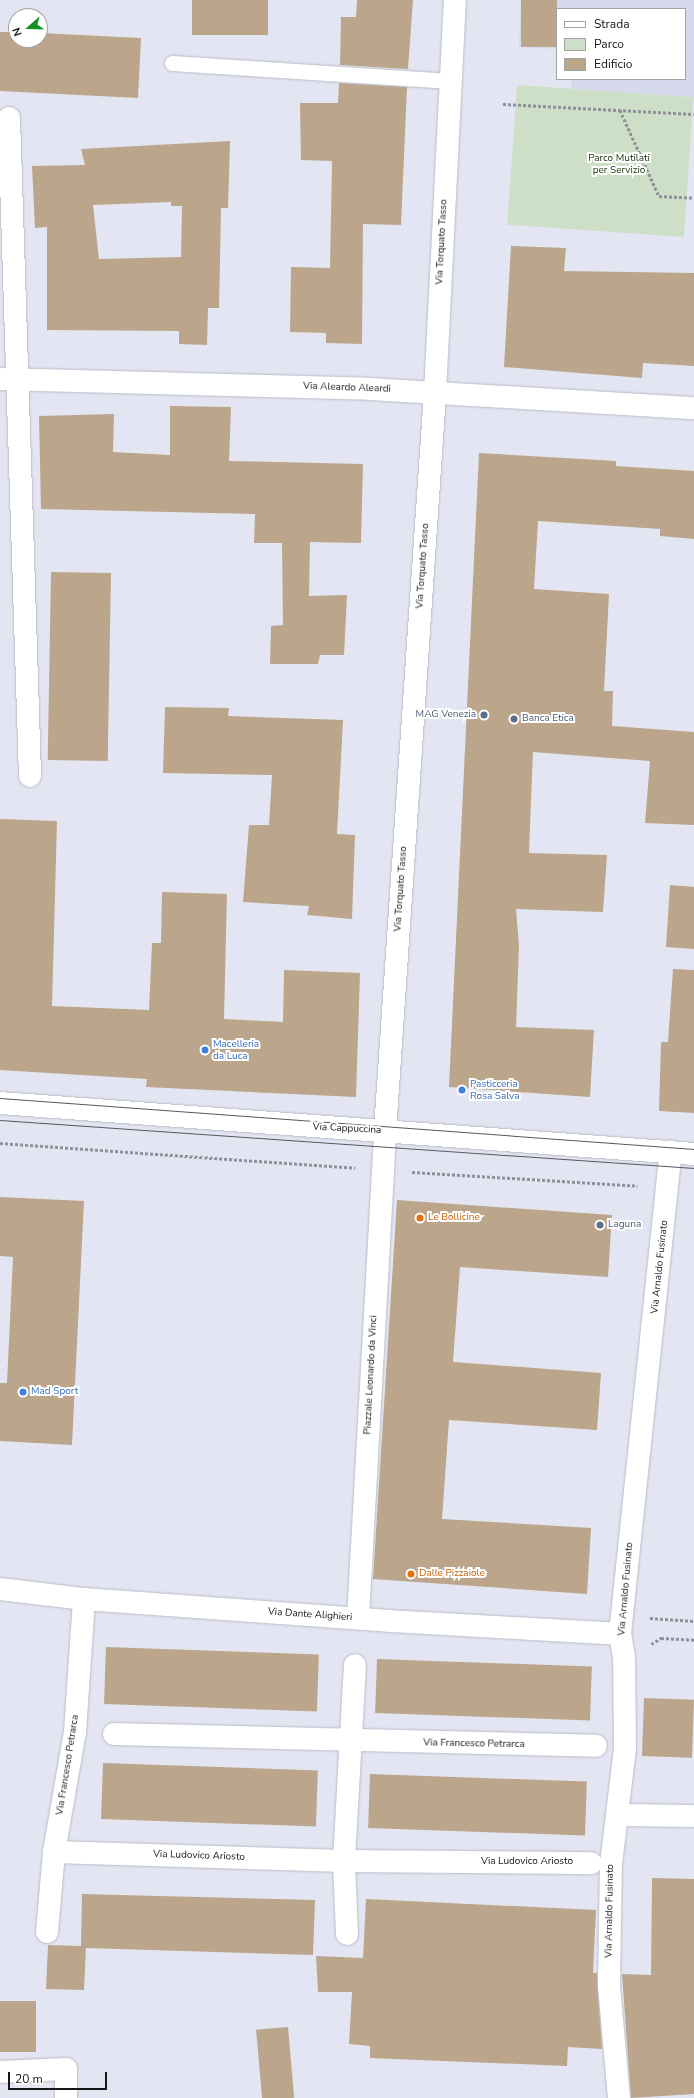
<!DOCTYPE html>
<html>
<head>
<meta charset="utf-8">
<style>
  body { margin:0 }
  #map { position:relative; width:694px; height:2098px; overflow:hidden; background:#e3e6f2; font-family:"Nunito Sans",sans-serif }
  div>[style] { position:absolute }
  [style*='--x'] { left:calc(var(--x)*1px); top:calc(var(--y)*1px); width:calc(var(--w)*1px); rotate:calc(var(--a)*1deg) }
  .built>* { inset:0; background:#d6d9ec }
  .green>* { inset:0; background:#cedfc8; transform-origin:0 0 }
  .building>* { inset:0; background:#bba58b; transform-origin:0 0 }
  .path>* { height:2.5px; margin-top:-1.25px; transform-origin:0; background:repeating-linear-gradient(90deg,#8f9099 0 3px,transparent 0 5px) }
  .roads { filter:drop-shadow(0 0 1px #b9bbc7) drop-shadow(0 0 1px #b9bbc7) }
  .lane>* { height:15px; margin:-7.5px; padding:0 7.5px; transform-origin:7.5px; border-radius:7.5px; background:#fff }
  .street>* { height:22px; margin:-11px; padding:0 11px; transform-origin:11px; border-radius:11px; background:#fff }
  .secondary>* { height:22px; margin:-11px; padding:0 11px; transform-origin:11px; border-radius:11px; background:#fff }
  .tram>* { height:1px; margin:-0.5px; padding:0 0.5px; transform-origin:0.5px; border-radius:0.5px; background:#57585e }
  .dots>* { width:11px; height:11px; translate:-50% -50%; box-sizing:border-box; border:2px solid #fff; border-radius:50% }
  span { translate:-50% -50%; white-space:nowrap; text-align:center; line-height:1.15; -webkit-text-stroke:4px #fff; paint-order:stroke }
  .park-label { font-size:10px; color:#17330a }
  .street-label { font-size:10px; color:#16161a }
  .service-label { font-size:10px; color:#4e5e75 }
  .right { translate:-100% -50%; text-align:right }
  .left { translate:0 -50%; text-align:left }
  .shop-label { font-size:10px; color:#366cbe }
  .food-label { font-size:10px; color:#c56008 }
  .legend { position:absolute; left:556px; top:8px; width:130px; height:72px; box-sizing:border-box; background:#fff; border:1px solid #a2a2a3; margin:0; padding:5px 7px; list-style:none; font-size:12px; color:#16161a }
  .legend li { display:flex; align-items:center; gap:8px; height:20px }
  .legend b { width:20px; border:1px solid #a2a2a3 }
  .north { position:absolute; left:8px; top:8px; width:40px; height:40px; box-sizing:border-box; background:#fff; border:1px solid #a2a2a3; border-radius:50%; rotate:250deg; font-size:11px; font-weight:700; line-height:16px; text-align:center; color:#16161a }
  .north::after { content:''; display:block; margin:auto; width:14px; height:18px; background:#14901e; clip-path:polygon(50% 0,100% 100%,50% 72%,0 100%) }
  .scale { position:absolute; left:8px; top:2072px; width:99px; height:18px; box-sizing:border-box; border:2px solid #16161a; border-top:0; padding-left:5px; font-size:12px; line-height:14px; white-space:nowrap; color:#16161a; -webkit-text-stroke:3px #fff; paint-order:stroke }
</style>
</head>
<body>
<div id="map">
  <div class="built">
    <i style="clip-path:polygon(521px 0,694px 0,694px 97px,572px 89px,571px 79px,685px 79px,685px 9px,557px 9px,557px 49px,519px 47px)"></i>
  </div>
  <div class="green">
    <i style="left:517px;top:85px;width:177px;height:140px;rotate:4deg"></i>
  </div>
  <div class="building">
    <i style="left:192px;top:0;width:76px;height:35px"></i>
    <i style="clip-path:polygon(357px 0,413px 0,408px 69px,340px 65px,341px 17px,356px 17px)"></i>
    <i style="left:521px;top:0;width:36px;height:47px"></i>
    <i style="clip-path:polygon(0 32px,16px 32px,16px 40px,40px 40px,40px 33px,141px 38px,138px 98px,0 91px)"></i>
    <i style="clip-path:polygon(339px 83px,407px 87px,401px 225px,363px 224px,362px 344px,326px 343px,326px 333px,290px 332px,291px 267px,330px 268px,332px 161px,301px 160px,300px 103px,338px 103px)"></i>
    <i style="clip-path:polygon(evenodd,230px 141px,228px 208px,221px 208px,219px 308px,208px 308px,207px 345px,179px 344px,179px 331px,47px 330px,47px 227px,35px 228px,32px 166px,85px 165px,81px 149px,230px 141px,171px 202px,171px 206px,182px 206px,181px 257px,99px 259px,93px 205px,171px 202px)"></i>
    <i style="clip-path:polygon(511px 246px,566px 248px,564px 271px,694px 273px,694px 366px,643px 363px,642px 378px,504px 367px)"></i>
    <i style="clip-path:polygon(170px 406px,231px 407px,229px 461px,363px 464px,361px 543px,310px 542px,309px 596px,347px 595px,344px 655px,320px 655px,318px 664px,270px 664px,271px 626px,283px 625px,282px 543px,254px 543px,255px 514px,41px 509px,39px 416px,114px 414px,113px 452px,170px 455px)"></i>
    <i style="clip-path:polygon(479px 453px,616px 461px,616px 466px,694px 471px,694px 539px,660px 536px,660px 529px,538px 521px,534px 589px,609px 594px,604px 691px,613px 691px,612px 726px,694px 732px,694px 825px,645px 823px,650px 761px,533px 752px,529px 853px,607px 855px,603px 912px,516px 909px,519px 946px,516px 1027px,594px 1030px,590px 1097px,449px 1087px)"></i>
    <i style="left:51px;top:572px;width:60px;height:188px;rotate:1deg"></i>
    <i style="clip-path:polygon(165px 707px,229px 708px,228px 716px,343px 720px,337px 834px,355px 835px,352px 919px,307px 915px,309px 906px,243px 902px,249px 825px,269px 825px,272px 775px,163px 773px)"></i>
    <i style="clip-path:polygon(0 819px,57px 821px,52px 1006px,149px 1010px,152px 943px,161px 943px,162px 892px,227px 894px,224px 1019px,283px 1022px,284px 970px,360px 973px,356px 1097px,146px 1087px,147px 1079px,0 1070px)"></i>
    <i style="clip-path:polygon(670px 885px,694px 887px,694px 949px,666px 947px)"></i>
    <i style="clip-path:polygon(673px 969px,694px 970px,694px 1113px,659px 1111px,661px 1042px,668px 1042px)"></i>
    <i style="clip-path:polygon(0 1197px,84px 1201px,72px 1445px,0 1441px,0 1383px,7px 1383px,13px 1257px,0 1256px)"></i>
    <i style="clip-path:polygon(397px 1200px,612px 1215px,608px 1277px,460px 1267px,453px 1362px,601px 1373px,597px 1430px,449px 1420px,442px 1519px,591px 1528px,587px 1594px,373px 1579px)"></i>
    <i style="left:106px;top:1647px;width:213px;height:57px;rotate:2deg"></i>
    <i style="left:377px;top:1659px;width:215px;height:54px;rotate:2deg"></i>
    <i style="left:644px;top:1698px;width:50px;height:58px;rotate:2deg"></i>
    <i style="left:103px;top:1763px;width:215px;height:56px;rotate:2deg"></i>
    <i style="left:370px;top:1774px;width:217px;height:54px;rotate:2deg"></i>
    <i style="clip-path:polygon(652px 1878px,694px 1879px,694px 2094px,631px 2098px,622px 1974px,651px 1975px)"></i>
    <i style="clip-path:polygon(82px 1894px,315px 1900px,313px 1955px,86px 1948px,84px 1990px,46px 1989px,48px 1945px,81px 1946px)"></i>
    <i style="clip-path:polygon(366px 1899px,596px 1910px,593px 1973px,597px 1973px,602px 2049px,568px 2047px,567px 2066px,370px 2058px,370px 2046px,349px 2044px,352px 1992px,318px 1992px,316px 1956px,363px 1958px)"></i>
    <i style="left:0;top:2001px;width:36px;height:51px"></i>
    <i style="left:288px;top:2027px;width:71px;height:32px;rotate:85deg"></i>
  </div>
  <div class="path">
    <i style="--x:503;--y:104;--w:191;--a:3"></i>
    <i style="--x:620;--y:110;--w:94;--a:65.6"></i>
    <i style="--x:659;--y:196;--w:35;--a:3"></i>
    <i style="--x:0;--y:1143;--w:356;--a:4"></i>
    <i style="--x:412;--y:1172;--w:226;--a:3.5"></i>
    <i style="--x:650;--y:1618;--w:44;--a:3.9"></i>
    <i style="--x:651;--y:1644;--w:12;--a:-31"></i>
    <i style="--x:661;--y:1638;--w:33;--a:3"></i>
  </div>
  <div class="roads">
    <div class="lane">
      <i style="--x:172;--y:63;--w:280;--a:3.7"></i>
    </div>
    <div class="street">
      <i style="--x:9;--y:118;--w:658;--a:88.17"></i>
      <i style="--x:0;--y:379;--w:370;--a:1.5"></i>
      <i style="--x:370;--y:389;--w:325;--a:3.4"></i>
      <i style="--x:0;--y:1589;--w:85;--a:6.8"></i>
      <i style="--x:84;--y:1599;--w:306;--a:4.1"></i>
      <i style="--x:389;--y:1621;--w:231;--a:3.2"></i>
      <i style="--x:358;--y:1618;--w:488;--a:-86.8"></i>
      <i style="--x:385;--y:1131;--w:740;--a:-86.12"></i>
      <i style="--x:435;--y:393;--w:394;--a:-87.1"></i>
      <i style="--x:114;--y:1734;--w:482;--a:1.4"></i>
      <i style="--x:619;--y:1815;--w:75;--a:0.8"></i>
      <i style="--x:54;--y:1852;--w:290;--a:1.8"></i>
      <i style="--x:344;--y:1861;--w:247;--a:0.5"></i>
      <i style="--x:47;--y:1932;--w:80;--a:-85"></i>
      <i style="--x:54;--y:1852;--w:122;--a:-80.1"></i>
      <i style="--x:75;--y:1732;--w:133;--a:-86.1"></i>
      <i style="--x:347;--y:1934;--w:73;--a:-92.4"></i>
      <i style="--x:344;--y:1861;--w:196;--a:-86.8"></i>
      <i style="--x:0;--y:2072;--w:66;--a:-2.6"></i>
      <i style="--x:66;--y:2069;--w:29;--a:90"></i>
      <i style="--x:619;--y:2098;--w:113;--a:-95.1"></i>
      <i style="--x:609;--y:1985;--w:121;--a:-89.1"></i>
      <i style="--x:611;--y:1864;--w:117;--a:-83.1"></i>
      <i style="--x:625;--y:1748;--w:90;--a:-90.6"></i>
      <i style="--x:624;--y:1658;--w:24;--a:-99"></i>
      <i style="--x:620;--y:1634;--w:485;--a:-84"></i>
    </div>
    <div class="secondary">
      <i style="--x:0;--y:1103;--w:696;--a:4.2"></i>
    </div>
  </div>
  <div class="tram">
    <i style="--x:0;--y:1098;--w:696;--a:4.2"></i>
    <i style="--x:0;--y:1120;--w:696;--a:3.96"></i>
  </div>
  <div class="dots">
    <i style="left:484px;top:715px;background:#5c6f8a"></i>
    <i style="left:514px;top:719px;background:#5c6f8a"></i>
    <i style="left:205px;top:1050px;background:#3f7fe0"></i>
    <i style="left:462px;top:1090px;background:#3f7fe0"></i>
    <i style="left:420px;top:1218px;background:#e8710a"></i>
    <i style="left:600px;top:1225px;background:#5c6f8a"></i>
    <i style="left:23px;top:1392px;background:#3f7fe0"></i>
    <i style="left:411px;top:1574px;background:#e8710a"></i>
  </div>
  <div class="park-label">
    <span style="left:619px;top:164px">Parco Mutilati<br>per Servizio</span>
  </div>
  <div class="street-label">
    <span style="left:442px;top:242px;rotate:-87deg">Via Torquato Tasso</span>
    <span style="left:347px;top:388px;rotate:2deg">Via Aleardo Aleardi</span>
    <span style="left:423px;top:566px;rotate:-86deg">Via Torquato Tasso</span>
    <span style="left:401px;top:889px;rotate:-86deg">Via Torquato Tasso</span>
    <span style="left:347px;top:1129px;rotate:3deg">Via Cappuccina</span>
    <span style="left:660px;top:1267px;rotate:-84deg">Via Arnaldo Fusinato</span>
    <span style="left:371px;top:1375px;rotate:-87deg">Piazzale Leonardo da Vinci</span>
    <span style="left:626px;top:1589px;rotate:-85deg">Via Arnaldo Fusinato</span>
    <span style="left:310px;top:1615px;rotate:4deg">Via Dante Alighieri</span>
    <span style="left:474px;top:1744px;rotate:1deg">Via Francesco Petrarca</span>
    <span style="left:68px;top:1765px;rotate:-81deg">Via Francesco Petrarca</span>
    <span style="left:199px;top:1856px;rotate:2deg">Via Ludovico Ariosto</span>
    <span style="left:527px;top:1862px">Via Ludovico Ariosto</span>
    <span style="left:610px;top:1911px;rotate:-89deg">Via Arnaldo Fusinato</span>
  </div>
  <div class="service-label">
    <span class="right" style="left:476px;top:715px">MAG Venezia</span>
    <span class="left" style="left:522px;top:719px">Banca Etica</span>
    <span class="left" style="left:608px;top:1225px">Laguna</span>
  </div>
  <div class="shop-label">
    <span class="left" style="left:213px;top:1050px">Macelleria<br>da Luca</span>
    <span class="left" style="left:470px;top:1090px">Pasticceria<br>Rosa Salva</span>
    <span class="left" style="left:31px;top:1392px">Mad Sport</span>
  </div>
  <div class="food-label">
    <span class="left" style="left:428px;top:1218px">Le Bollicine</span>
    <span class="left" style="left:419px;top:1574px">Dalle Pizzaiole</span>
  </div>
  <ul class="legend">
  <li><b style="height:5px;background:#fff"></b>Strada</li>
  <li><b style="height:11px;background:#cedfc8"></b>Parco</li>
  <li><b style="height:11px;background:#bba58b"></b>Edificio</li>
  </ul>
  <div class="north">N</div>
  <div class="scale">20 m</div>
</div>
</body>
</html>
